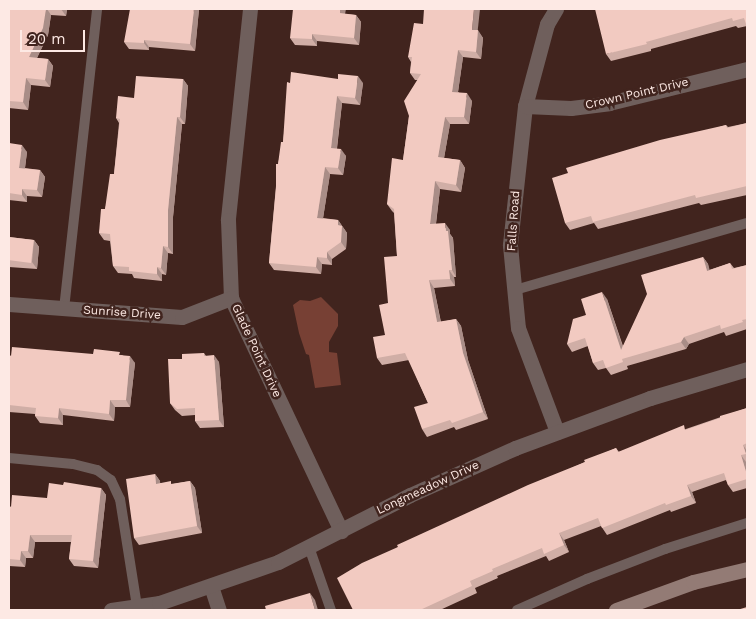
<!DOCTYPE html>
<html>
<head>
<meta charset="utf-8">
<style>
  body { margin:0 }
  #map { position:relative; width:756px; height:619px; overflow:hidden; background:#41241e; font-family:"Work Sans",sans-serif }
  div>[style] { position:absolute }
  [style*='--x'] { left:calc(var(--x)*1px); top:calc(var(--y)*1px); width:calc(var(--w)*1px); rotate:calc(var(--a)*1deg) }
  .green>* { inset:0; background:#774034 }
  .lane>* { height:10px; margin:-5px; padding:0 5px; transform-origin:5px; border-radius:5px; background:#6f5f5c }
  .street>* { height:15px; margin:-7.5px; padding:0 7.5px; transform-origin:7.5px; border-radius:7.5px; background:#6f5f5c }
  .secondary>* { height:15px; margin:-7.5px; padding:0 7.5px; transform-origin:7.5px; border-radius:7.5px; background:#937b75 }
  .wall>* { inset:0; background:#d0aea6 }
  .shaded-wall>* { inset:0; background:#a98d87 }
  .building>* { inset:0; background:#f2cac1; transform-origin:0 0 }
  span { translate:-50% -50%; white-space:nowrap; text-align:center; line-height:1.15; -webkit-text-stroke:5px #41241e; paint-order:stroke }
  .street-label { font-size:12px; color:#fde9e4 }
  .frame { position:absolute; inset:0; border:10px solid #fde9e4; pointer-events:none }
  .scale { position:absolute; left:20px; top:30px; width:65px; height:22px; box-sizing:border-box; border:2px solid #fde9e4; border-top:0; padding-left:6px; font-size:15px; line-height:18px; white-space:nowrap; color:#fde9e4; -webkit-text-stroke:4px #41241e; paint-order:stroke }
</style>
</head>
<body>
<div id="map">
  <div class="green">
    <i style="clip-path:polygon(321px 297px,338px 314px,338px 326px,329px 342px,329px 352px,337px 353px,341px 385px,315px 388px,309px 355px,306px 354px,299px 333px,293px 305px,300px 300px,310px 301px)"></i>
  </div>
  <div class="lane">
    <i style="--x:515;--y:290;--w:241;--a:-16.1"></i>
    <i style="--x:64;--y:309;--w:302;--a:-83.7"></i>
    <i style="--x:9;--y:458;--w:64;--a:5.4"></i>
    <i style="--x:73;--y:464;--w:25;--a:14"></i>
    <i style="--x:97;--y:470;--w:17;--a:36"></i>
    <i style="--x:111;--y:480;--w:21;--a:65"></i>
    <i style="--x:120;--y:499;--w:108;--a:81"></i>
    <i style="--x:309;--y:547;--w:67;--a:70.8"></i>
    <i style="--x:517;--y:610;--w:77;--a:-23.9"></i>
    <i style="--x:587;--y:579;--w:84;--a:-21"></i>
    <i style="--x:665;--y:549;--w:86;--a:-17.6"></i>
  </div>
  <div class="street">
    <i style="--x:250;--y:9;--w:212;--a:96"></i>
    <i style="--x:228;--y:220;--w:78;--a:87.8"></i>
    <i style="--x:231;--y:298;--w:258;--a:64.7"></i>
    <i style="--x:556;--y:9;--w:17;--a:121"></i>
    <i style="--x:547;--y:24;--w:85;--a:105"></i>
    <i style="--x:525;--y:106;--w:140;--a:96.2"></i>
    <i style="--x:510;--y:245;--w:83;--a:84.5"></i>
    <i style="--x:518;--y:328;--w:111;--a:69.4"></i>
    <i style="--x:525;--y:106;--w:46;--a:2.5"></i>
    <i style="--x:571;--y:108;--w:38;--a:-7"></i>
    <i style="--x:609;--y:103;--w:142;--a:-13.8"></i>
    <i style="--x:9;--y:304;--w:173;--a:4.3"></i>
    <i style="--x:182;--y:317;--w:53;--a:-21.2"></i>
    <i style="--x:211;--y:586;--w:25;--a:72"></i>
    <i style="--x:111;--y:610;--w:49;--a:-8.3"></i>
    <i style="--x:159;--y:603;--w:126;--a:-19"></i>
    <i style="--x:278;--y:562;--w:148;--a:-26.9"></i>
    <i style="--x:410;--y:495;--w:115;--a:-24.1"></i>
    <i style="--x:515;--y:448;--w:144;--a:-20.3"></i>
    <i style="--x:650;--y:398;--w:101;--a:-16.6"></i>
  </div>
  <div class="secondary">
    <i style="--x:616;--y:610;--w:82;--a:-20"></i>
    <i style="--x:693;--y:582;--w:56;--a:-13.5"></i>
  </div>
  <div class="wall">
    <i style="clip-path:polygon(9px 9px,67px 9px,66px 16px,51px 15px,48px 35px,37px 58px,48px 59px,53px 66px,50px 87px,31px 85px,28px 110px,9px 108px)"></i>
    <i style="clip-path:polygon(199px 9px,195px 51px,149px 47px,149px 50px,129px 49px,124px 42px)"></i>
    <i style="clip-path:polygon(747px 9px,747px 26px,738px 28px,736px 26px,651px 49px,651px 51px,611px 61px,606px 54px)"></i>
    <i style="clip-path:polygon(345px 14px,356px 15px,361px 22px,359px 45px,317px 41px,317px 46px,295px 45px,290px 38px)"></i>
    <i style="clip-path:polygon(477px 30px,483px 38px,481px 59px,463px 57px,458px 92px,472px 101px,469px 124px,450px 124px,444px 158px,460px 160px,465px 168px,461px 192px,440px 189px,436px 224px,450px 230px,450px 234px,453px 238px,456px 277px,454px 277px,455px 286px,434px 288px,441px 322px,456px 319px,461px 326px,468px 360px,488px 419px,456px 430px,454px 427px,427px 437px,422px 429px,428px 403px,409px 360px,382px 365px,377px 358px,385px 335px,388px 303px,397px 256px,394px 213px,392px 211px,387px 204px,403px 160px,409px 116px,418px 80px,415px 80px,410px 73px,411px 62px,408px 57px)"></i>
    <i style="clip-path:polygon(183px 79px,188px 86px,185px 124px,182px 124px,173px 217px,173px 254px,168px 253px,166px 275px,162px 274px,162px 281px,134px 278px,132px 274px,118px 273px,113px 266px,110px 241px,104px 240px,99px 233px,114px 174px,119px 123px,116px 118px,134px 98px)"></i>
    <i style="clip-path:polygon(290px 83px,363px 83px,360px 105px,342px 103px,337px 149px,346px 156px,343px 175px,330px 174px,323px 218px,338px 220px,347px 233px,346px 249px,332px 259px,332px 265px,322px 264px,321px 274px,274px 270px,269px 263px,278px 164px,283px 142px)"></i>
    <i style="clip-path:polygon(747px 123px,747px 195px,701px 205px,699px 203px,598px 229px,594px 223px,570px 230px,565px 223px,568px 173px,726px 125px,728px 127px)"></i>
    <i style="clip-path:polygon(9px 143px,27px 152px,25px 168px,40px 170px,45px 177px,42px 197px,27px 196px,27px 202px,9px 200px,9px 202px)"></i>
    <i style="clip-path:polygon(9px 237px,34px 240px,39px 247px,37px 269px,9px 267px)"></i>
    <i style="clip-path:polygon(703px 257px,708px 264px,709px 270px,730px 263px,734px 268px,747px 265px,747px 329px,726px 336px,724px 332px,689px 344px,686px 349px,627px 366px,628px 369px,611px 375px,606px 368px,598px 370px,593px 363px,588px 346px,572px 352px,567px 344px,586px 315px,607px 299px,623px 346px)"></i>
    <i style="clip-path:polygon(204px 353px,206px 356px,219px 362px,224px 427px,200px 428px,195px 421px,195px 415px,182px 416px,175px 410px,170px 403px,182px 359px)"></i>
    <i style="clip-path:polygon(93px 354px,122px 355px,135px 363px,130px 407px,115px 407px,114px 421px,63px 415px,63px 425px,40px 423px,35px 416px,35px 414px,9px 412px,9px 355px,11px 356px)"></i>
    <i style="clip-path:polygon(747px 408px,747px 462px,746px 462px,747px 466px,747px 488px,733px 492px,728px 485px,726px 480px,692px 492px,696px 503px,671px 512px,670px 510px,607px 535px,601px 526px,564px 540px,569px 552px,549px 561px,546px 556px,497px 576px,498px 578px,475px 588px,477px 593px,440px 610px,353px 610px,398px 547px,616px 448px,619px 452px)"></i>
    <i style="clip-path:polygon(155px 474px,160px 481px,160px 483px,173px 484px,190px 481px,195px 488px,202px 533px,139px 545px,134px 538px)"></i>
    <i style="clip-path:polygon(101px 488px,106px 495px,98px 568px,74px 566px,69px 559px,71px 542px,35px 542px,33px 558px,26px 558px,25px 567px,9px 566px,9px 506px,11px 507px,47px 498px)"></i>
  </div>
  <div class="shaded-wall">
    <i style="clip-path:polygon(46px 9px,47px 9px,51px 15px,48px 35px,34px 64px,29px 57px)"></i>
    <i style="clip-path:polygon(61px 9px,67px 9px,66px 16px)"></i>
    <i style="clip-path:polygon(194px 9px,199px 9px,195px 51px,190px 44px)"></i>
    <i style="clip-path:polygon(340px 9px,346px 9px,344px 20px,340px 13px)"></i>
    <i style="clip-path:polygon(474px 9px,480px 9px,477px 37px,472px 30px)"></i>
    <i style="clip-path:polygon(356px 15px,361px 22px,359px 45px,354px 38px)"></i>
    <i style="clip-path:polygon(478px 30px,483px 38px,481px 59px,476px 52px)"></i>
    <i style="clip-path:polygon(312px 34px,317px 41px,317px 46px,312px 39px)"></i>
    <i style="clip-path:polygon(144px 40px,149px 47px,149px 50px,144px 43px)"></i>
    <i style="clip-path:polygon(458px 50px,463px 57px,457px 99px,452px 92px)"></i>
    <i style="clip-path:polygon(48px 59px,53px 66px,50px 87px,45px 80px)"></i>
    <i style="clip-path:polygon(358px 76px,363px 83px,360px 105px,355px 98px)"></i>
    <i style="clip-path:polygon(26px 78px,31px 85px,28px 110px,23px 102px)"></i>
    <i style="clip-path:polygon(183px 79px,188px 86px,185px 124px,180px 117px)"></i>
    <i style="clip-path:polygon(467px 93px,472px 101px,469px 124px,464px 117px)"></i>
    <i style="clip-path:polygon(337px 96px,342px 103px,336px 155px,331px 148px)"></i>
    <i style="clip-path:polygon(177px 117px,182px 124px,173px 217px,173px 254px,168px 247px,168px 210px)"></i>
    <i style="clip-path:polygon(445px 117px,450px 124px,443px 164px,438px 157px)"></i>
    <i style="clip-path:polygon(22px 145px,27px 152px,24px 175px,19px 168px)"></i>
    <i style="clip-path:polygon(341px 149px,346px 156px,343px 175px,338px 168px)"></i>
    <i style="clip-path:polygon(460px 160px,465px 168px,461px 192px,456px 185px)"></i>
    <i style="clip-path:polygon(325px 167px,330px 174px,322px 225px,317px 218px)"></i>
    <i style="clip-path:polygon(40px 170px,45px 177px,42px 197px,37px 190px)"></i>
    <i style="clip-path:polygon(435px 181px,440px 189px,435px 231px,430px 224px)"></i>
    <i style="clip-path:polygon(22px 189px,27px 196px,27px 202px,22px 195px)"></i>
    <i style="clip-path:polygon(338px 220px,347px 233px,346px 249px,341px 242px,338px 225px)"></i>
    <i style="clip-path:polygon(445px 223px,450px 230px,450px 234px,453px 238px,456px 277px,452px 270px)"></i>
    <i style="clip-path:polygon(34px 240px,39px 247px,37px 269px,32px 262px)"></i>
    <i style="clip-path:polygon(163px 246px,168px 253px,166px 275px,161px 268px)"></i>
    <i style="clip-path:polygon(327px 252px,332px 259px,332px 265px,327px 258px)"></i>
    <i style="clip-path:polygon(317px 257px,322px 264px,321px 274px,316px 267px)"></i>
    <i style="clip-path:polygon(703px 257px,708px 264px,712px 278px,707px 271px)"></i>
    <i style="clip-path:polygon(157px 267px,162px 274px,162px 281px,157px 274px)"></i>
    <i style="clip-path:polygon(449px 270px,454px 277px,455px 286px,450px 279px)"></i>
    <i style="clip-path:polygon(429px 280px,434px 288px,442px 329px,437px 322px)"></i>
    <i style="clip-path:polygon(602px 292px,607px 299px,626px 357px,621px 350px)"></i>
    <i style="clip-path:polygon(456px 319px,461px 326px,468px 360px,488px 419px,483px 412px,463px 353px)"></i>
    <i style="clip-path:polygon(684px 337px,689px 344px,686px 349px,681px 342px)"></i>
    <i style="clip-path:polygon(214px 355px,219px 362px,224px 427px,219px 420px)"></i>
    <i style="clip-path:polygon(130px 356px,135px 363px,130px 407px,126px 400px)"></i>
    <i style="clip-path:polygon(110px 400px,115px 407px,114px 421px,109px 414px)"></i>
    <i style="clip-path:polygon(59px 408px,63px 415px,63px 425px,58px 418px)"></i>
    <i style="clip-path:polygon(743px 445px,747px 451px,747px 456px,746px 454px)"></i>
    <i style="clip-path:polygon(741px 455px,746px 462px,747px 466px,747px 475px)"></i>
    <i style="clip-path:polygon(155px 474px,160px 481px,161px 491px,156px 484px)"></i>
    <i style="clip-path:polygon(190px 481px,195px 488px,202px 533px,197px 526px)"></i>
    <i style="clip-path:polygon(687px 485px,692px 492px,696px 503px,691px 496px)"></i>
    <i style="clip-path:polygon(101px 488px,106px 495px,98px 568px,93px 561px)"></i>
    <i style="clip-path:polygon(559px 533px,564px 540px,569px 552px,564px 545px)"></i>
    <i style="clip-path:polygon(30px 535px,35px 542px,33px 558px,28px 551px)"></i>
    <i style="clip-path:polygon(21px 551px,26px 558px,25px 567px,20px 560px)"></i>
    <i style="clip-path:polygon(310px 593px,315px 600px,318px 610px,315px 610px)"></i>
  </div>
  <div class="building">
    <i style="clip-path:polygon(9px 9px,46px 9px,43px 28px,29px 57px,48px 59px,45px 80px,26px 78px,23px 102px,9px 101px)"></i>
    <i style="clip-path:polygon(130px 9px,194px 9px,190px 44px,144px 40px,144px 43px,124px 42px)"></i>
    <i style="clip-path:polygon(293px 9px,340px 9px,340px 13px,356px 15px,354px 38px,312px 34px,312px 39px,290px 38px)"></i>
    <i style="clip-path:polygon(424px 9px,474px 9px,472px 30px,478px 30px,476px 52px,458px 50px,452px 92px,467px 93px,464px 117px,445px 117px,438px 157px,460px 160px,456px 185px,435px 181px,430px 224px,445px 223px,446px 231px,448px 231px,452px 270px,449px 270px,450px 279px,429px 280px,437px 322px,456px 319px,463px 353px,483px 412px,452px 423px,450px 420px,422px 429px,414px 407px,428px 403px,405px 353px,377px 358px,373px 337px,385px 335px,379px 305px,388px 303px,384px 257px,397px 256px,394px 209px,387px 204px,392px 158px,403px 160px,409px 116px,404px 101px,421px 74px,410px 73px,412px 57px,408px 57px,414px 23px,423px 24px)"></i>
    <i style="clip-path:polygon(595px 9px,747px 9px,747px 24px,746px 24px,744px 18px,733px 21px,732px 18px,646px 42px,647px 44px,606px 54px)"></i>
    <i style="clip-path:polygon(291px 72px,338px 79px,338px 74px,358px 76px,355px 98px,337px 96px,331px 148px,341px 149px,338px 168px,325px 167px,317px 218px,338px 220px,338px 225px,342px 226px,341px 242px,327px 252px,327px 258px,317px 257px,316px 267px,269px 263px,276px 188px,276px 164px,278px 164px,281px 142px,283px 142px,287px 82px,290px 83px)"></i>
    <i style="clip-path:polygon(136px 76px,183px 79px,180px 117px,177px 117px,168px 210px,168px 247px,163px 246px,161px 268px,157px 267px,157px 274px,129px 271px,129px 267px,113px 266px,110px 234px,99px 233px,101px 209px,105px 209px,110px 174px,114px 174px,120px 119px,116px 118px,118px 96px,134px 98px)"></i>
    <i style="clip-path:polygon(747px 123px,747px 186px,696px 198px,695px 195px,593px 222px,591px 216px,565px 223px,552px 178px,568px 173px,566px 168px,660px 140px,726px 125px,727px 128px)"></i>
    <i style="clip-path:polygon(9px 143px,22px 145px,19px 168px,40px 170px,37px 190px,22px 189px,22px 195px,9px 193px)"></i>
    <i style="left:9px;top:237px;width:25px;height:23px;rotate:7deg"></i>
    <i style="clip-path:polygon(703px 257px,707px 271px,730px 263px,732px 269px,747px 265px,747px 319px,742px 320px,743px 322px,721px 329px,720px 325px,684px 337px,681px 342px,622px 359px,623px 362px,606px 368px,603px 360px,593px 363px,585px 338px,567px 344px,573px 319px,586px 315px,581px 299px,602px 292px,621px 350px,647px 294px,641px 275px)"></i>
    <i style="clip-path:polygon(12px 347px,93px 354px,94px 349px,120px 352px,119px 355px,130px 356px,126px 400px,110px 400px,109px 414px,59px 408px,58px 418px,35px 416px,36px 408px,9px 405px,9px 355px,11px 356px)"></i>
    <i style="clip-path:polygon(204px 353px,204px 356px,214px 355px,219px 420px,195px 421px,195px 408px,177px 409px,170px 403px,168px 359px,182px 359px,182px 354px)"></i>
    <i style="clip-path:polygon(747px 408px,747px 443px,743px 445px,746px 454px,741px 455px,747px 475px,747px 479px,728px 485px,724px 473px,687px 485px,691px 496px,666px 505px,665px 503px,602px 528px,598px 518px,559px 533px,564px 545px,544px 554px,542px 548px,492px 569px,493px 571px,470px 581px,472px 586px,420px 610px,353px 610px,337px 578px,362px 563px,398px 547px,397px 545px,528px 485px,585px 462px,584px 460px,616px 448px,618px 452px,684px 425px,685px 430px,720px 418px,720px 416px)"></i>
    <i style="clip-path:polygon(155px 474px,156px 484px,171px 481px,171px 484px,190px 481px,197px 526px,134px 538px,126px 479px)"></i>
    <i style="clip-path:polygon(64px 482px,101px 488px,93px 561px,69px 559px,72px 535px,30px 535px,28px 551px,21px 551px,20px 560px,9px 559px,9px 506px,11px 507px,12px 495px,47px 498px,49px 483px,63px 485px)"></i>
    <i style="clip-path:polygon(310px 593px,315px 610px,266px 610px,265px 606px)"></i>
    <i style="clip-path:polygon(747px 607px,747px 610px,737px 610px)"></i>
  </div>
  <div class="street-label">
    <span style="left:637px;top:94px;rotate:-13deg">Crown Point Drive</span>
    <span style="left:514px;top:221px;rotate:-86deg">Falls Road</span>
    <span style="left:122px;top:313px;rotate:4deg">Sunrise Drive</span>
    <span style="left:256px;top:351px;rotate:65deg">Glade Point Drive</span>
    <span style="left:428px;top:488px;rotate:-25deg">Longmeadow Drive</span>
  </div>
  <div class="frame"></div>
  <div class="scale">20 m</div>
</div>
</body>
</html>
